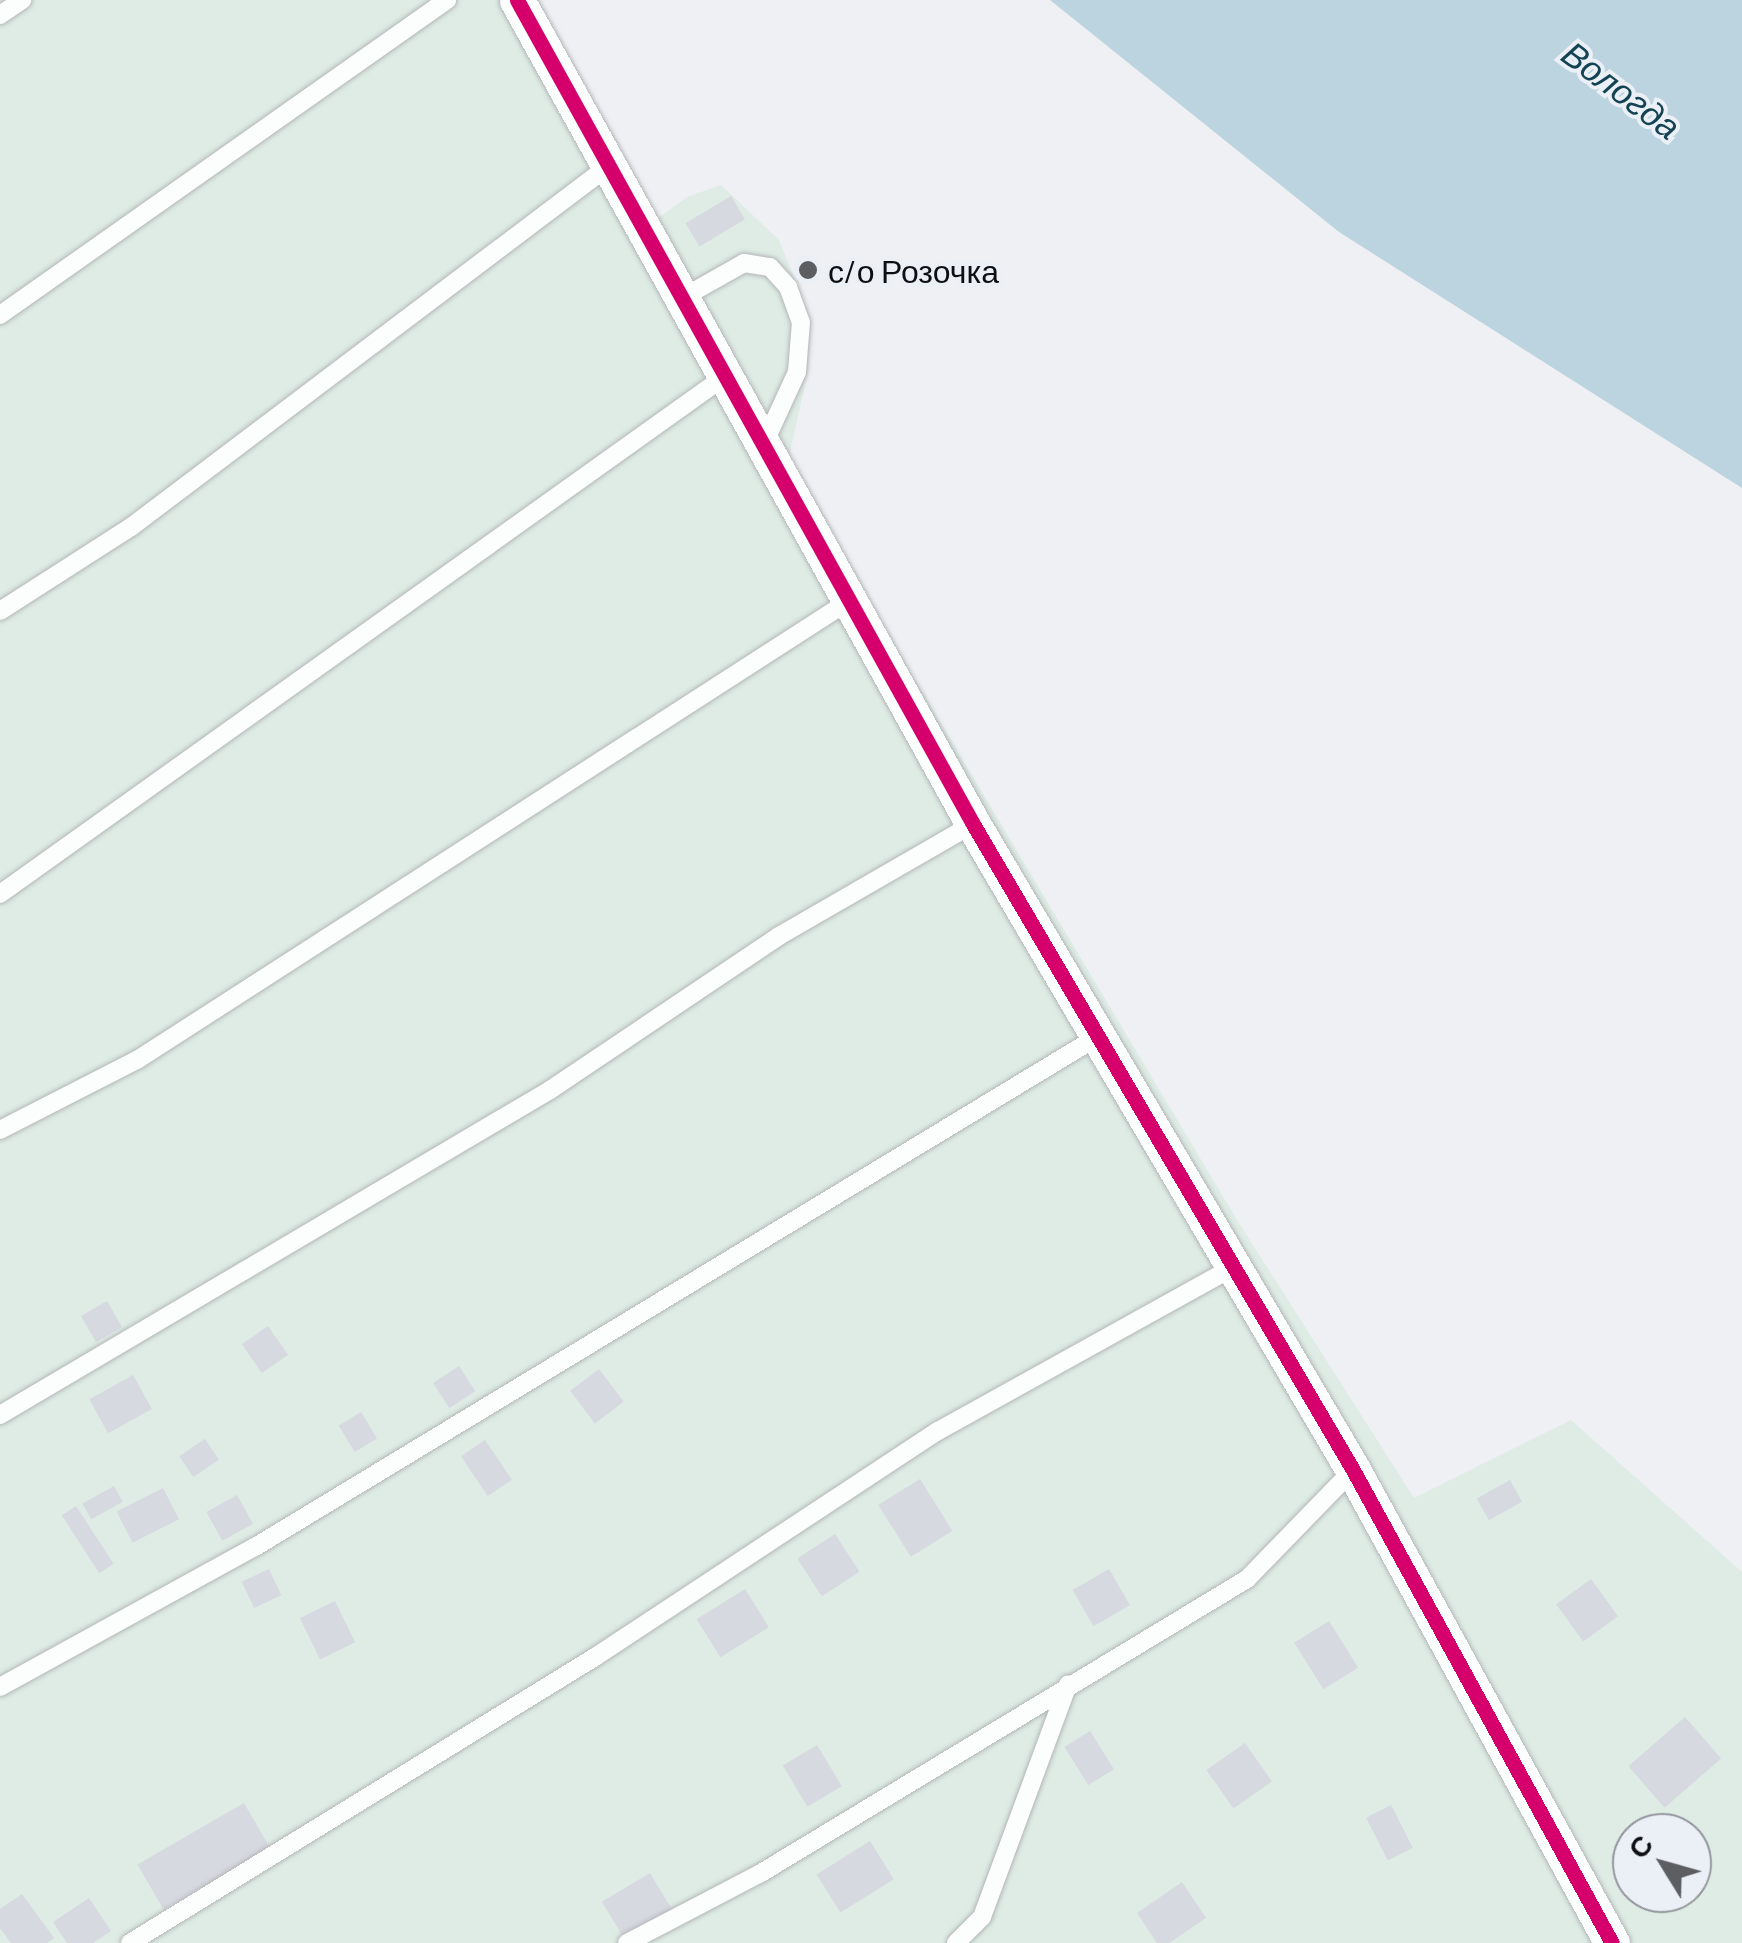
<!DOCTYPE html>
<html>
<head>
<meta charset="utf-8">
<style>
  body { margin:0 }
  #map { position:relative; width:1742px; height:1943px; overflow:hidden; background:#eef0f3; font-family:Barlow,sans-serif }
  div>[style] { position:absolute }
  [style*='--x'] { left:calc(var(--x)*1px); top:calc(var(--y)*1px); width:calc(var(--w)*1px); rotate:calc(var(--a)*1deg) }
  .green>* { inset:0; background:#deece5 }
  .water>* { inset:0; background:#bcd4df }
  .building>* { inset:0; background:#d6d9e0; transform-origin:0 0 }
  .roads { filter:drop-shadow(0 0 2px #b4b6b8) drop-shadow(0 0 2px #b4b6b8) }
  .service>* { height:18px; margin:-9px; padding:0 9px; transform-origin:9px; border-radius:9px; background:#fcfdfd }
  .minor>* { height:35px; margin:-17.5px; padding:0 17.5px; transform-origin:17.5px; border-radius:17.5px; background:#fcfdfd }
  .cycleway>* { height:15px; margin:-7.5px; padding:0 7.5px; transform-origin:7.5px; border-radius:7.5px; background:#d6006c }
  .dots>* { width:28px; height:28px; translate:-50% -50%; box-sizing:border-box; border:5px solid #ebeff6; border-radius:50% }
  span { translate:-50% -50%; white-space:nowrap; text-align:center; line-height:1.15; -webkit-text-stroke:8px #ebeff6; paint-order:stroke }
  .poi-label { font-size:32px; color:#0e0f12 }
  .left { translate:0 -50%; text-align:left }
  .water-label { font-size:35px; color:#144454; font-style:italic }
  .north { position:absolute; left:1612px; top:1813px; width:100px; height:100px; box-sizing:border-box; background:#ebeff6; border:2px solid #93959b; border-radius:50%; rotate:307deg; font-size:28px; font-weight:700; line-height:40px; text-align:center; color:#0e0f12 }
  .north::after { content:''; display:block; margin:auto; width:35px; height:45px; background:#5c5e61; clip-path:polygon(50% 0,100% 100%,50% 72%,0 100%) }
</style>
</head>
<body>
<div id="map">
  <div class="green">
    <i style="clip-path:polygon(evenodd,0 0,536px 0,657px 219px,687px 197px,721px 185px,779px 240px,811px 319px,808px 372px,787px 465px,1237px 1220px,1414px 1498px,1571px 1420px,1742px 1572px,1742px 1943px,0 1943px,0 0,1632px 1833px,1692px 1833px,1692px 1893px,1632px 1893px,1632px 1833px)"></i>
  </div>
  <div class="water">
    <i style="clip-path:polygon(1050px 0,1742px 0,1742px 488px,1339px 232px)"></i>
  </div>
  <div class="building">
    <i style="left:731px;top:196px;width:27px;height:53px;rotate:59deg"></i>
    <i style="left:107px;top:1301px;width:30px;height:30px;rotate:60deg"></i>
    <i style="left:268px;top:1326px;width:35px;height:32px;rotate:55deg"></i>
    <i style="left:459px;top:1366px;width:30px;height:31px;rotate:57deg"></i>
    <i style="left:599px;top:1369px;width:41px;height:36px;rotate:53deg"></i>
    <i style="left:133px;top:1375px;width:39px;height:50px;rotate:61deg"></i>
    <i style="left:361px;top:1412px;width:31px;height:26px;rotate:59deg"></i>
    <i style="left:205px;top:1439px;width:25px;height:31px;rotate:56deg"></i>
    <i style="left:485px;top:1440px;width:48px;height:29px;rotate:56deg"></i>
    <i style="left:920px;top:1479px;width:61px;height:49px;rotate:58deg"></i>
    <i style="left:1510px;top:1480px;width:25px;height:38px;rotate:61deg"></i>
    <i style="left:114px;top:1486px;width:18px;height:36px;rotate:61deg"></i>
    <i style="left:163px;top:1488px;width:35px;height:52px;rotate:63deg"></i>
    <i style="left:237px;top:1495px;width:33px;height:35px;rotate:61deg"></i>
    <i style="left:76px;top:1506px;width:69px;height:17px;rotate:57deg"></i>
    <i style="left:835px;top:1534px;width:45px;height:45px;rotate:57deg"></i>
    <i style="left:269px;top:1569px;width:29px;height:30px;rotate:65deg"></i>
    <i style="left:1109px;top:1569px;width:42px;height:42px;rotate:60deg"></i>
    <i style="left:1591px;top:1579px;width:46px;height:43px;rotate:54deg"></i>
    <i style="left:745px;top:1589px;width:45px;height:57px;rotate:58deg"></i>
    <i style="left:335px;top:1601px;width:46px;height:39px;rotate:64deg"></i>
    <i style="left:1329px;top:1621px;width:55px;height:41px;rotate:58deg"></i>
    <i style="left:1685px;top:1717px;width:55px;height:75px;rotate:49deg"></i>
    <i style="left:1090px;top:1731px;width:45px;height:30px;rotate:58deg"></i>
    <i style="left:1245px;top:1743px;width:47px;height:47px;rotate:55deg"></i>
    <i style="left:817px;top:1745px;width:48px;height:40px;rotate:59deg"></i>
    <i style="left:244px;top:1803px;width:52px;height:123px;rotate:60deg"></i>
    <i style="left:1391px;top:1805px;width:48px;height:28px;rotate:63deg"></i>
    <i style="left:870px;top:1841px;width:45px;height:63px;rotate:58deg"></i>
    <i style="left:650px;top:1873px;width:43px;height:56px;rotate:59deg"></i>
    <i style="clip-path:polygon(1182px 1882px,1206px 1918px,1169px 1943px,1157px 1943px,1137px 1913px)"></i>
    <i style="clip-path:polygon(22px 1894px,54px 1938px,47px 1943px,11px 1943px,0 1928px,0 1909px)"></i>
    <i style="clip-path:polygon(89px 1898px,111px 1931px,93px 1943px,67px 1943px,53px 1922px)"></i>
  </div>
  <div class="roads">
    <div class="service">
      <i style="--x:0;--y:15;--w:27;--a:-34"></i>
      <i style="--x:682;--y:298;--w:71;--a:-29.4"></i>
      <i style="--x:744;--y:263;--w:26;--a:9"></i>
      <i style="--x:770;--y:267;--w:27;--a:48"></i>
      <i style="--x:788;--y:287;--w:37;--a:70"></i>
      <i style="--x:801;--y:322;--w:50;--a:94.6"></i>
      <i style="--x:797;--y:372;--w:81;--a:114.7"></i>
      <i style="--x:0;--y:315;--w:547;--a:-35.17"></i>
      <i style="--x:0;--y:611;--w:156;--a:-32.7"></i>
      <i style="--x:131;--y:527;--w:600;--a:-37.08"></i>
      <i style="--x:0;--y:894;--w:890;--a:-35.53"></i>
      <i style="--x:0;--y:1130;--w:154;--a:-27.1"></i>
      <i style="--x:137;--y:1060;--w:847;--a:-32.81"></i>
      <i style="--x:0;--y:1415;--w:639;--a:-30.58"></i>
      <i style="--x:550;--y:1090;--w:276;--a:-33.9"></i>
      <i style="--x:779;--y:936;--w:224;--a:-30"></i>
      <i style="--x:0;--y:1687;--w:291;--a:-28.8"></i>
      <i style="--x:255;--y:1547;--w:984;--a:-31.2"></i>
      <i style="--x:130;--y:1943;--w:546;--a:-31.59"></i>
      <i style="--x:595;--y:1657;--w:411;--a:-33.4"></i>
      <i style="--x:938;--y:1431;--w:336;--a:-29"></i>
      <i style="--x:627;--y:1943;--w:151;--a:-27.6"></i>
      <i style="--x:761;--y:1873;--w:568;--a:-31.17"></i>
      <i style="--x:1247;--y:1579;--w:152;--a:-45.8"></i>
      <i style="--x:956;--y:1943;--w:37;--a:-45"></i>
      <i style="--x:982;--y:1917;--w:248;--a:-69.7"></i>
    </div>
    <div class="minor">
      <i style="--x:517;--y:0;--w:942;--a:61.04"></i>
      <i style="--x:973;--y:824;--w:749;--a:59.53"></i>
      <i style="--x:1353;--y:1470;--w:539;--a:61.3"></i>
    </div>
  </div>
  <div class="cycleway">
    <i style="--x:517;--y:0;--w:942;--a:61.04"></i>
    <i style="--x:973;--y:824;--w:749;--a:59.53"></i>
    <i style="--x:1353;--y:1470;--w:539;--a:61.3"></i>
  </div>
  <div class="dots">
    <i style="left:808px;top:270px;background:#5c5e61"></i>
  </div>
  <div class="poi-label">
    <span class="left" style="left:828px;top:270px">с/о Розочка</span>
  </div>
  <div class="water-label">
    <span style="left:1622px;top:89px;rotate:37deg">Вологда</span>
  </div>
  <div class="north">С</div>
</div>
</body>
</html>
